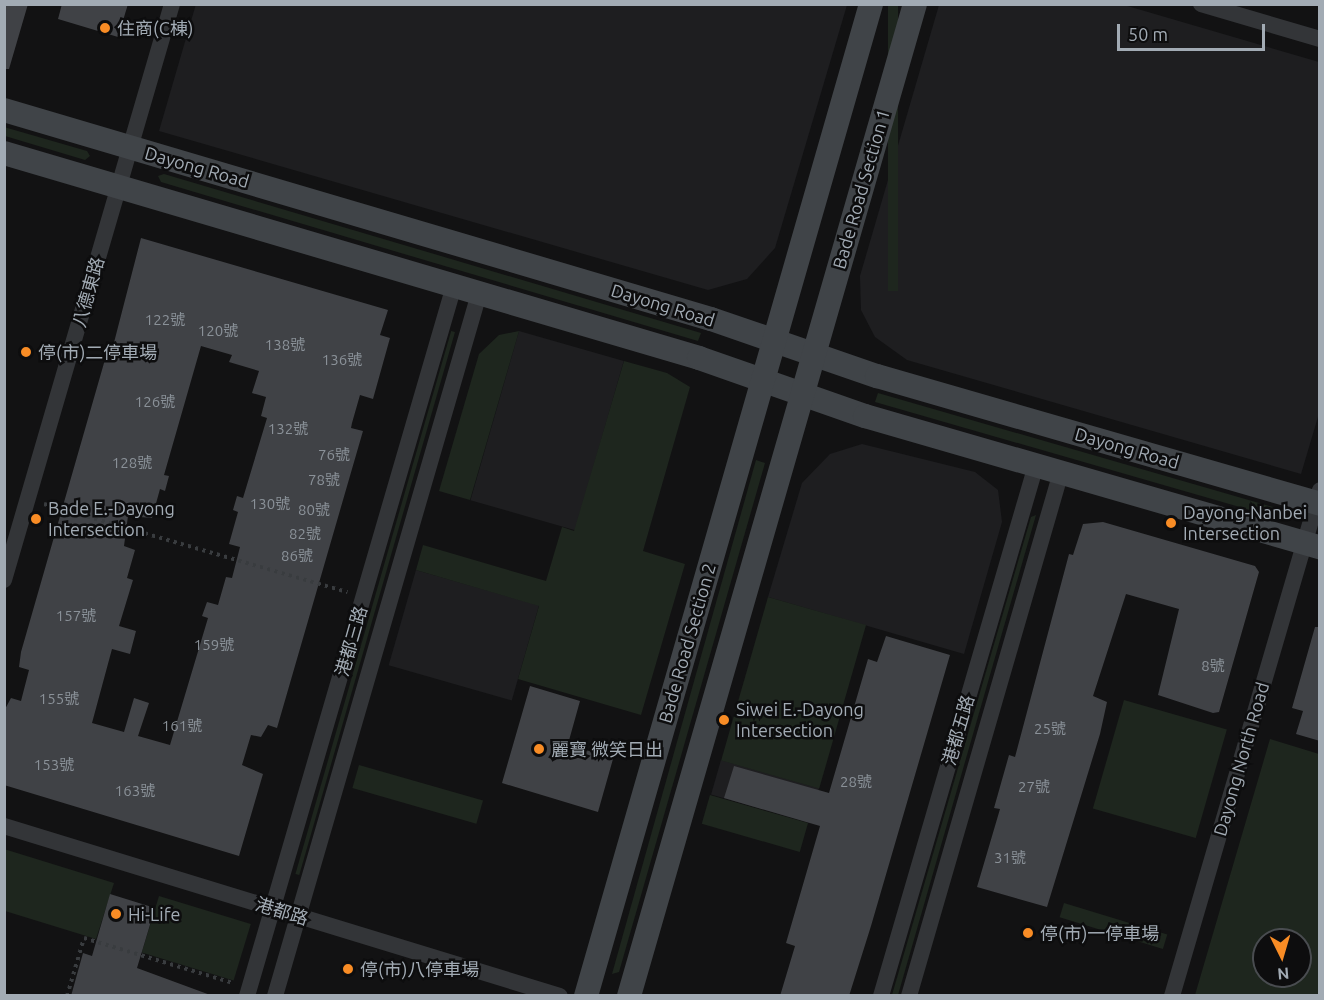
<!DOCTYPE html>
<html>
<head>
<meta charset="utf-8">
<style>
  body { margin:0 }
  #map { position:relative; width:1324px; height:1000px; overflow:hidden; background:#121213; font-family:Ubuntu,"Noto Sans TC",sans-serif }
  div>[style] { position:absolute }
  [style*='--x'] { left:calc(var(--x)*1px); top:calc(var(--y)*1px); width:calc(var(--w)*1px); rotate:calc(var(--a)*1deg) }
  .built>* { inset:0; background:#1e1e20; transform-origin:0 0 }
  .green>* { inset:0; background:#1e261e; transform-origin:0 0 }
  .building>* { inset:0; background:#404246 }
  .path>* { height:4px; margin-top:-2px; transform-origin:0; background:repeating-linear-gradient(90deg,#393c3f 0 3px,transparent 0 7.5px) }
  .street>* { height:16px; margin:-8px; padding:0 8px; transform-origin:8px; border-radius:8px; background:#333538 }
  .secondary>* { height:24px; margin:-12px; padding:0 12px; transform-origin:12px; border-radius:12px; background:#404448 }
  .dots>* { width:16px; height:16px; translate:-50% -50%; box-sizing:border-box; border:3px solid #0d0d0e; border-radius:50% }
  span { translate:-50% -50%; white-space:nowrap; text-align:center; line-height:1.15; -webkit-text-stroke:5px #0d0d0e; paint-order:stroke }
  .number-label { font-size:15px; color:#8a9198 }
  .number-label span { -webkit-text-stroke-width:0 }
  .poi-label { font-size:18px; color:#a2abb4 }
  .left { translate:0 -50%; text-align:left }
  .street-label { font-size:18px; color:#a2abb4 }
  .frame { position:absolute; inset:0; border:6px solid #a2abb4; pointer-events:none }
  .north { position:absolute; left:1252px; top:928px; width:60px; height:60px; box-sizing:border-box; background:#0d0d0e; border:2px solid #494c50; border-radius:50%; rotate:175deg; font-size:16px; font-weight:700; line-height:24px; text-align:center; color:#a2abb4 }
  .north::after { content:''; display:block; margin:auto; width:21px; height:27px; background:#f88c25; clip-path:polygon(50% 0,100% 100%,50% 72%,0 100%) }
  .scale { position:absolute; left:1117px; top:24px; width:148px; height:27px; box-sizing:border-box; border:3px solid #a2abb4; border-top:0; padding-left:8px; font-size:18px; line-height:21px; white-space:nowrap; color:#a2abb4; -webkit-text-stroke:4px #0d0d0e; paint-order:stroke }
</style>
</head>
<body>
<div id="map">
  <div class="built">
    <i style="clip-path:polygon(196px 4px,847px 4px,847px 5px,775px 248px,747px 279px,708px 290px,159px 131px)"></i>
    <i style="clip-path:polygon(939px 5px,1124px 5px,1319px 62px,1320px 410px,1301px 474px,907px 360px,875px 337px,861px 310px,860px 276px)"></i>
    <i style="left:519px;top:331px;width:109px;height:176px;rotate:16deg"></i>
    <i style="clip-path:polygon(862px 444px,975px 472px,998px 490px,1002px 522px,964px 654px,768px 597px,802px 483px,830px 454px)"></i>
    <i style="left:416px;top:570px;width:128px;height:99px;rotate:16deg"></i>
    <i style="left:721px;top:760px;width:102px;height:36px;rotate:16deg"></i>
  </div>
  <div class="green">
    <i style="left:888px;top:5px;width:10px;height:286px"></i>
    <i style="clip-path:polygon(4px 127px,87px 151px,90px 156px,85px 160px,5px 136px)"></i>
    <i style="clip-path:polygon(164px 174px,701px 333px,698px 341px,161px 182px,158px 176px)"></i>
    <i style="clip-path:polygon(519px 331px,470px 500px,439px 491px,479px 354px,499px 335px)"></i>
    <i style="left:455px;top:332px;width:565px;height:4px;rotate:106deg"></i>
    <i style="clip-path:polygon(624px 361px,667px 373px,690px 387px,643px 551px,685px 564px,641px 715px,518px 679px,539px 606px,416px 570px,423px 545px,546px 581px,562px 527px,574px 531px)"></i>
    <i style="clip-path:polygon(878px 393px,1273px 507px,1276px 512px,1271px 516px,875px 402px)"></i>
    <i style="clip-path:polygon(756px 460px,765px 463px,619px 972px,612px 974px)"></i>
    <i style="clip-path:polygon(1036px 515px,898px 995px,892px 995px,1031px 517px)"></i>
    <i style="left:768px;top:597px;width:102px;height:170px;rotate:16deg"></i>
    <i style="left:1124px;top:700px;width:107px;height:113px;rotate:16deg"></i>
    <i style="clip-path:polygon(evenodd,1270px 739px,1319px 754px,1319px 995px,1195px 995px,1270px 739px,1264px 940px,1300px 940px,1300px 976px,1264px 976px,1264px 940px)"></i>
    <i style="left:359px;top:765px;width:129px;height:24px;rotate:16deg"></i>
    <i style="left:710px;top:795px;width:102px;height:30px;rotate:16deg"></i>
    <i style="clip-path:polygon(4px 849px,114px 883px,96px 939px,5px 911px)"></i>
    <i style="left:159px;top:896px;width:96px;height:59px;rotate:17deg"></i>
    <i style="left:1064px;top:903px;width:108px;height:15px;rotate:17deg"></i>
  </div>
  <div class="building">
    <i style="clip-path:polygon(4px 4px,28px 4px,9px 69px,4px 69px)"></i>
    <i style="clip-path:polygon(62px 4px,128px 4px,118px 37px,58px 19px)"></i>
    <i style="clip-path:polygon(evenodd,141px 238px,388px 310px,380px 335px,390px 338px,373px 399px,360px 395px,352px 423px,351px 428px,363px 431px,277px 728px,268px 725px,261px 737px,251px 735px,242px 765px,263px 774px,239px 856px,4px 785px,4px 711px,11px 698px,21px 701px,29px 670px,19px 667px,21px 652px,106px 356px,110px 358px,141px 238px,201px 346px,232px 355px,229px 362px,259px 371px,252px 393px,266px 397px,261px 416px,267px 418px,243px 498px,237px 496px,233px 510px,238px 512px,229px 544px,240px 547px,232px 578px,226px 577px,218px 605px,207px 602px,202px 616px,208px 618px,170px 745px,138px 736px,149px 703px,134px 698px,124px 732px,92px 723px,112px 649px,130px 654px,136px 631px,119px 626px,133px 580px,127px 578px,135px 550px,124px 546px,128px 516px,152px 518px,160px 489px,165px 491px,169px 476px,164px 475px,201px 346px)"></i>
    <i style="clip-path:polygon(1103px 522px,1255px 566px,1259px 572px,1219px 712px,1213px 713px,1158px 695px,1179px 609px,1126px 594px,1093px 696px,1107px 702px,1100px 734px,1047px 907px,977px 887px,1000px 809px,994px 808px,1009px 755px,1015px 757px,1069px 554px,1073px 555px,1083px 524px)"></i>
    <i style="clip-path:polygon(1315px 627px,1320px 627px,1320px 741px,1296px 734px,1303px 711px,1292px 708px)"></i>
    <i style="clip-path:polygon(886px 636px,950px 655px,871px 926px,849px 996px,780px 996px,795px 946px,786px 943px,820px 826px,724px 798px,734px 766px,829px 793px,868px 659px,877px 662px)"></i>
    <i style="clip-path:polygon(530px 686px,580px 701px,568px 744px,613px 759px,598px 812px,502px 783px)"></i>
    <i style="clip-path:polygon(110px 894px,155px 908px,137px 968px,213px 996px,71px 996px,83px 953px,92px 956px)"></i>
  </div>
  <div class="path">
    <i style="--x:44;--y:504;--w:316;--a:16.2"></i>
    <i style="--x:67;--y:996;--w:60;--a:-73.7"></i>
    <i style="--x:84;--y:938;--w:156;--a:16.8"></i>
  </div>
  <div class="street">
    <i style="--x:1201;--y:4;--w:124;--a:16.4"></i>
    <i style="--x:4;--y:580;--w:600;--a:-73.74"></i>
    <i style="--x:4;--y:826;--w:581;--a:17"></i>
    <i style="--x:247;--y:996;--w:740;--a:-73.75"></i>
    <i style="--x:275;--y:996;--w:731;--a:-73.8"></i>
    <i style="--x:881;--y:996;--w:553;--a:-73.73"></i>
    <i style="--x:909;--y:996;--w:546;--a:-73.82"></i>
    <i style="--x:1172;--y:996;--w:527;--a:-73.7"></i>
  </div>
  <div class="secondary">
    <i style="--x:4;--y:110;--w:737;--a:16.47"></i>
    <i style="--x:711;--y:319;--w:176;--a:19"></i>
    <i style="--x:877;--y:376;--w:461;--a:16.1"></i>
    <i style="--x:4;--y:153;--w:725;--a:16.43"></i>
    <i style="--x:699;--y:358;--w:176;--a:19.3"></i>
    <i style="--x:865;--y:416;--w:473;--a:16.1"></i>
    <i style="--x:586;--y:996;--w:1032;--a:-73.97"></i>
    <i style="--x:629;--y:996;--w:1032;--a:-73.92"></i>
  </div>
  <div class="dots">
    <i style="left:105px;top:28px;background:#f88c25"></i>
    <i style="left:26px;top:352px;background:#f88c25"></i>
    <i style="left:36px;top:519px;background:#f88c25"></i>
    <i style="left:1171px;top:523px;background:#f88c25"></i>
    <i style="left:724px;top:720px;background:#f88c25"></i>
    <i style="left:539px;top:749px;background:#f88c25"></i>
    <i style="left:116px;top:914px;background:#f88c25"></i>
    <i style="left:1028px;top:933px;background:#f88c25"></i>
    <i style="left:348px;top:969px;background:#f88c25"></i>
  </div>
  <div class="number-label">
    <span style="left:165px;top:320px">122號</span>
    <span style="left:218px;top:331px">120號</span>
    <span style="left:285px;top:345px">138號</span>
    <span style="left:342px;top:360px">136號</span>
    <span style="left:155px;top:402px">126號</span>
    <span style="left:288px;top:429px">132號</span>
    <span style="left:334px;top:455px">76號</span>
    <span style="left:132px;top:463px">128號</span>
    <span style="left:324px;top:480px">78號</span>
    <span style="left:270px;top:504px">130號</span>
    <span style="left:314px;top:510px">80號</span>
    <span style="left:305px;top:534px">82號</span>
    <span style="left:297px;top:556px">86號</span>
    <span style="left:76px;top:616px">157號</span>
    <span style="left:214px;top:645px">159號</span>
    <span style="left:1213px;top:666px">8號</span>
    <span style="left:59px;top:699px">155號</span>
    <span style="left:182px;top:726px">161號</span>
    <span style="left:1050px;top:729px">25號</span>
    <span style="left:54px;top:765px">153號</span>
    <span style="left:856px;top:782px">28號</span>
    <span style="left:1034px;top:787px">27號</span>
    <span style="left:135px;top:791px">163號</span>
    <span style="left:1010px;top:858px">31號</span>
  </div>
  <div class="poi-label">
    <span class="left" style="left:117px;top:28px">住商(C棟)</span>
    <span class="left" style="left:38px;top:352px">停(市)二停車場</span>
    <span class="left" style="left:48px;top:519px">Bade E.-Dayong<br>Intersection</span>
    <span class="left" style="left:1183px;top:523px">Dayong-Nanbei<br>Intersection</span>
    <span class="left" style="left:736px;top:720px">Siwei E.-Dayong<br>Intersection</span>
    <span class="left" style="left:551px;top:749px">麗寶 微笑日出</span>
    <span class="left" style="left:128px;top:914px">Hi-Life</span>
    <span class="left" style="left:1040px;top:933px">停(市)一停車場</span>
    <span class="left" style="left:360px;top:969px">停(市)八停車場</span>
  </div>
  <div class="street-label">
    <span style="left:197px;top:167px;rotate:16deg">Dayong Road</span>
    <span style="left:861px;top:189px;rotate:-74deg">Bade Road Section 1</span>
    <span style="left:88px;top:292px;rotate:-74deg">八德東路</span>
    <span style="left:663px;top:305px;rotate:17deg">Dayong Road</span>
    <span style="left:1127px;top:448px;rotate:16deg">Dayong Road</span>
    <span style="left:351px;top:641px;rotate:-74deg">港都三路</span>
    <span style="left:687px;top:643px;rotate:-74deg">Bade Road Section 2</span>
    <span style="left:958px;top:730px;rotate:-74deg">港都五路</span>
    <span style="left:1241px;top:759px;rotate:-74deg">Dayong North Road</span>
    <span style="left:282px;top:911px;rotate:17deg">港都路</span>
  </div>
  <div class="frame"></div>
  <div class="north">N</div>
  <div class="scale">50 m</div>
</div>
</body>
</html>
